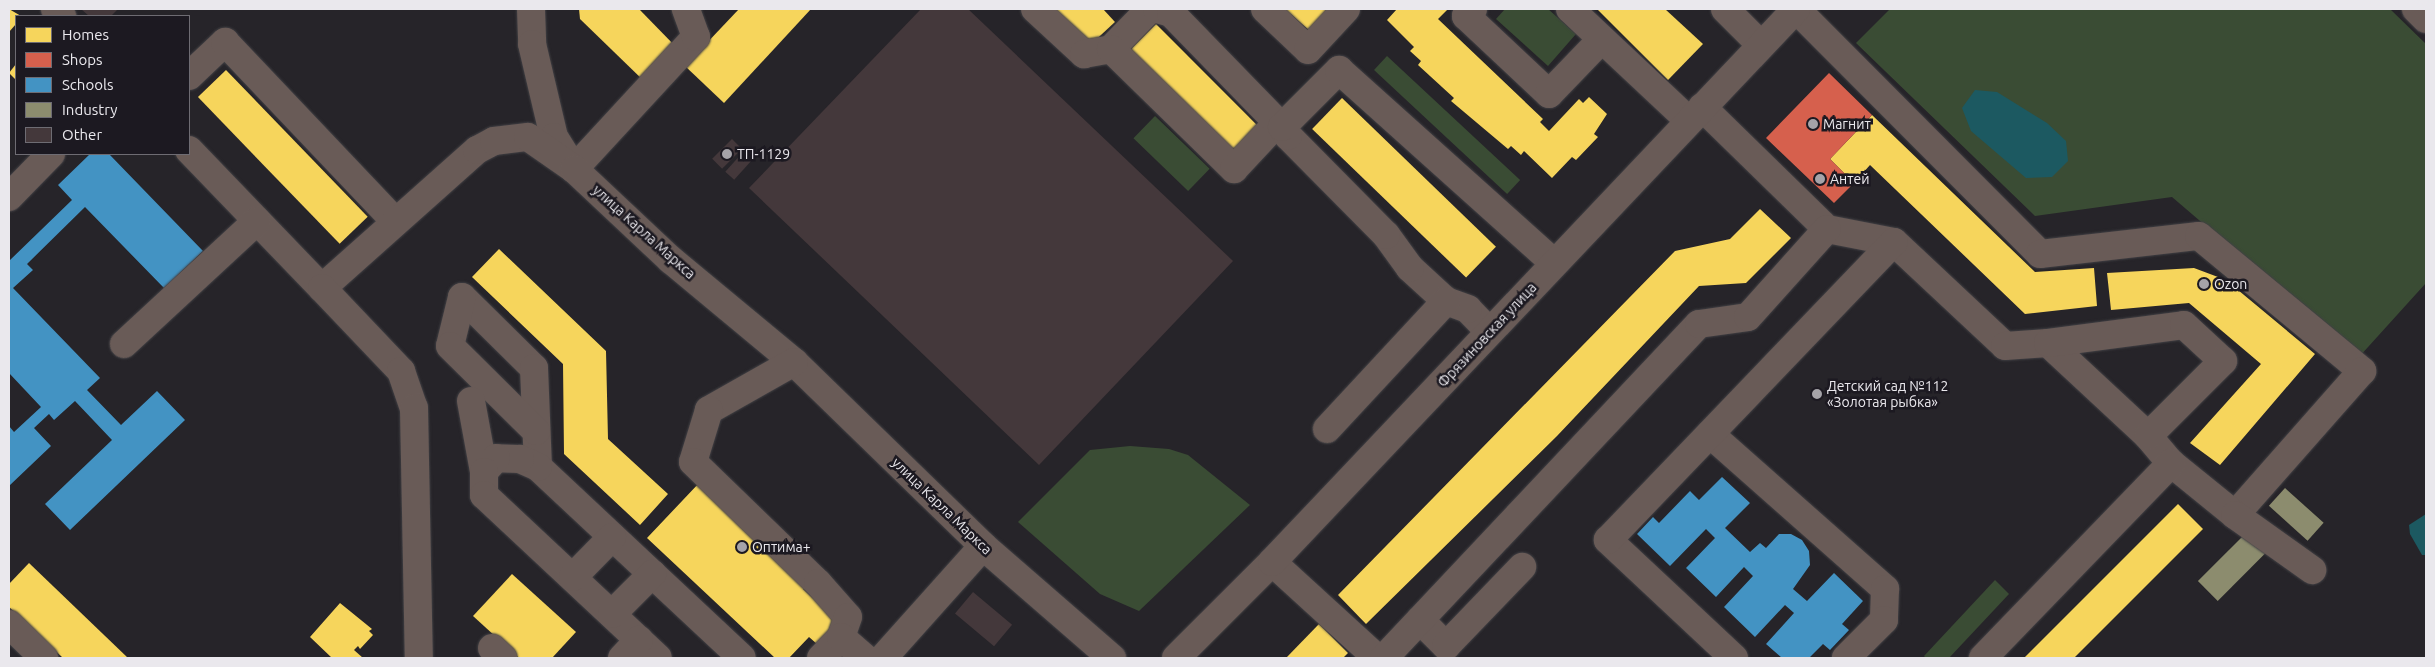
<!DOCTYPE html>
<html>
<head>
<meta charset="utf-8">
<style>
  body { margin:0 }
  #map { position:relative; width:2435px; height:667px; overflow:hidden; background:#262429; font-family:Ubuntu,sans-serif }
  div>[style] { position:absolute }
  [style*='--x'] { left:calc(var(--x)*1px); top:calc(var(--y)*1px); width:calc(var(--w)*1px); rotate:calc(var(--a)*1deg) }
  .green>* { inset:0; background:#3a4c34; transform-origin:0 0 }
  .water>* { inset:0; background:#1c5961 }
  .homes>* { inset:0; background:#f6d55c; transform-origin:0 0 }
  .shops>* { inset:0; background:#d6604d }
  .schools>* { inset:0; background:#4393c3 }
  .industry>* { inset:0; background:#8c8c6e; transform-origin:0 0 }
  .building>* { inset:0; background:#44383b; transform-origin:0 0 }
  .roads { filter:drop-shadow(0 0 1px #414044) drop-shadow(0 0 1px #414044) }
  .minor>* { height:28px; margin:-14px; padding:0 14px; transform-origin:14px; border-radius:14px; background:#695b57 }
  .dots>* { width:14px; height:14px; translate:-50% -50%; box-sizing:border-box; border:2px solid #1c1921; border-radius:50% }
  span { translate:-50% -50%; white-space:nowrap; text-align:center; line-height:1.15; -webkit-text-stroke:5px #1c1921; paint-order:stroke }
  .poi-label { font-size:14px; color:#eae8ed }
  .left { translate:0 -50%; text-align:left }
  .street-label { font-size:14px; color:#eae8ed }
  .frame { position:absolute; inset:0; border:10px solid #eae8ed; pointer-events:none }
  .legend { position:absolute; left:15px; top:15px; width:175px; height:140px; box-sizing:border-box; background:#1c1921; border:1px solid #6e6c73; margin:0; padding:6px 9px; list-style:none; font-size:15px; color:#eae8ed }
  .legend li { display:flex; align-items:center; gap:10px; height:25px }
  .legend b { width:25px; border:1px solid #6e6c73 }
</style>
</head>
<body>
<div id="map">
  <div class="green">
    <i style="clip-path:polygon(1505px 9px,1548px 9px,1576px 34px,1548px 66px,1496px 19px)"></i>
    <i style="clip-path:polygon(1890px 9px,2390px 9px,2426px 44px,2426px 283px,2359px 357px,2172px 197px,2035px 216px,1856px 43px)"></i>
    <i style="left:1387px;top:56px;width:182px;height:19px;rotate:43deg"></i>
    <i style="left:1155px;top:116px;width:76px;height:31px;rotate:44deg"></i>
    <i style="clip-path:polygon(1130px 446px,1169px 449px,1188px 455px,1250px 505px,1139px 611px,1100px 594px,1018px 522px,1090px 450px)"></i>
    <i style="clip-path:polygon(1995px 580px,2009px 594px,1949px 658px,1926px 658px,1924px 656px)"></i>
  </div>
  <div class="water">
    <i style="clip-path:polygon(1975px 90px,1997px 92px,2047px 123px,2066px 141px,2068px 161px,2052px 177px,2026px 178px,1971px 131px,1962px 108px)"></i>
    <i style="clip-path:polygon(2426px 514px,2426px 555px,2422px 555px,2410px 534px,2409px 525px)"></i>
  </div>
  <div class="homes">
    <i style="clip-path:polygon(9px 9px,21px 16px,16px 16px,16px 24px,9px 32px)"></i>
    <i style="clip-path:polygon(579px 9px,639px 9px,678px 49px,646px 83px,580px 19px)"></i>
    <i style="clip-path:polygon(739px 9px,811px 9px,724px 103px,685px 66px)"></i>
    <i style="clip-path:polygon(1049px 9px,1103px 9px,1115px 22px,1087px 48px)"></i>
    <i style="clip-path:polygon(1285px 9px,1333px 9px,1311px 32px)"></i>
    <i style="clip-path:polygon(1397px 9px,1448px 9px,1438px 19px,1543px 119px,1540px 122px,1549px 131px,1579px 99px,1583px 103px,1589px 97px,1607px 114px,1594px 134px,1598px 137px,1576px 160px,1572px 157px,1552px 178px,1524px 151px,1521px 155px,1511px 146px,1508px 149px,1451px 101px,1454px 98px,1418px 65px,1421px 61px,1410px 51px,1414px 47px,1387px 20px)"></i>
    <i style="clip-path:polygon(1597px 9px,1665px 9px,1703px 44px,1668px 80px)"></i>
    <i style="left:1156px;top:24px;width:154px;height:41px;rotate:45deg"></i>
    <i style="clip-path:polygon(16px 64px,16px 80px,9px 73px)"></i>
    <i style="left:226px;top:70px;width:204px;height:39px;rotate:46deg"></i>
    <i style="left:1342px;top:98px;width:214px;height:43px;rotate:44deg"></i>
    <i style="clip-path:polygon(1872px 115px,2035px 272px,2094px 268px,2097px 306px,2025px 314px,1870px 165px,1854px 183px,1830px 159px)"></i>
    <i style="clip-path:polygon(1760px 209px,1791px 238px,1746px 283px,1699px 286px,1557px 436px,1366px 624px,1338px 595px,1675px 251px,1730px 239px)"></i>
    <i style="clip-path:polygon(499px 249px,606px 351px,608px 439px,668px 494px,640px 525px,564px 454px,563px 364px,472px 277px)"></i>
    <i style="clip-path:polygon(2194px 268px,2226px 280px,2315px 354px,2220px 465px,2190px 443px,2261px 364px,2189px 303px,2111px 310px,2107px 273px)"></i>
    <i style="clip-path:polygon(700px 482px,809px 584px,803px 589px,838px 622px,817px 644px,809px 637px,789px 658px,775px 658px,647px 538px)"></i>
    <i style="clip-path:polygon(2178px 504px,2203px 529px,2074px 658px,2024px 658px)"></i>
    <i style="clip-path:polygon(29px 563px,128px 658px,63px 658px,9px 607px,9px 584px)"></i>
    <i style="clip-path:polygon(512px 574px,576px 632px,552px 658px,519px 658px,473px 616px)"></i>
    <i style="clip-path:polygon(340px 603px,372px 629px,369px 631px,373px 635px,360px 649px,358px 646px,354px 650px,363px 658px,332px 658px,310px 637px)"></i>
    <i style="clip-path:polygon(1319px 624px,1348px 653px,1343px 658px,1286px 658px)"></i>
  </div>
  <div class="shops">
    <i style="clip-path:polygon(1829px 73px,1872px 115px,1830px 159px,1854px 183px,1834px 203px,1766px 138px)"></i>
  </div>
  <div class="schools">
    <i style="clip-path:polygon(90px 154px,109px 154px,203px 251px,164px 288px,85px 207px,27px 264px,33px 270px,13px 288px,100px 378px,87px 390px,121px 425px,157px 391px,185px 420px,70px 530px,45px 504px,112px 440px,75px 401px,54px 420px,49px 414px,34px 428px,51px 446px,9px 486px,9px 426px,14px 432px,41px 407px,9px 373px,9px 261px,72px 200px,58px 185px)"></i>
    <i style="clip-path:polygon(1722px 477px,1750px 503px,1725px 528px,1750px 552px,1760px 543px,1766px 548px,1779px 534px,1791px 534px,1802px 540px,1809px 551px,1810px 565px,1793px 589px,1807px 601px,1834px 573px,1863px 601px,1842px 624px,1849px 630px,1830px 650px,1823px 644px,1809px 658px,1782px 658px,1766px 644px,1794px 613px,1785px 605px,1755px 637px,1724px 607px,1753px 576px,1744px 567px,1716px 597px,1686px 568px,1715px 538px,1706px 529px,1670px 566px,1637px 534px,1653px 517px,1659px 523px,1690px 491px,1699px 500px)"></i>
  </div>
  <div class="industry">
    <i style="left:2285px;top:488px;width:52px;height:24px;rotate:42deg"></i>
    <i style="left:2246px;top:533px;width:28px;height:68px;rotate:45deg"></i>
  </div>
  <div class="building">
    <i style="clip-path:polygon(81px 9px,118px 9px,111px 16px,89px 16px)"></i>
    <i style="clip-path:polygon(921px 9px,968px 9px,1233px 261px,1039px 465px,749px 188px)"></i>
    <i style="left:732px;top:139px;width:14px;height:28px;rotate:45deg"></i>
    <i style="left:744px;top:151px;width:12px;height:28px;rotate:42deg"></i>
    <i style="left:973px;top:592px;width:51px;height:28px;rotate:40deg"></i>
  </div>
  <div class="roads">
    <div class="minor">
      <i style="--x:55;--y:9;--w:10;--a:45"></i>
      <i style="--x:531;--y:9;--w:35;--a:88"></i>
      <i style="--x:532;--y:44;--w:96;--a:76.7"></i>
      <i style="--x:554;--y:137;--w:38;--a:58"></i>
      <i style="--x:574;--y:169;--w:180;--a:-47.3"></i>
      <i style="--x:696;--y:37;--w:30;--a:-110"></i>
      <i style="--x:1035;--y:9;--w:67;--a:42.6"></i>
      <i style="--x:1084;--y:54;--w:27;--a:-10"></i>
      <i style="--x:1150;--y:9;--w:56;--a:134.3"></i>
      <i style="--x:1111;--y:49;--w:172;--a:44.3"></i>
      <i style="--x:1234;--y:169;--w:64;--a:-46.9"></i>
      <i style="--x:1157;--y:9;--w:15;--a:16"></i>
      <i style="--x:1171;--y:13;--w:159;--a:45.8"></i>
      <i style="--x:1265;--y:9;--w:59;--a:43.6"></i>
      <i style="--x:1308;--y:50;--w:56;--a:-47.2"></i>
      <i style="--x:1473;--y:9;--w:10;--a:135"></i>
      <i style="--x:1466;--y:16;--w:114;--a:43.2"></i>
      <i style="--x:1549;--y:94;--w:76;--a:-46.1"></i>
      <i style="--x:1570;--y:9;--w:162;--a:43.2"></i>
      <i style="--x:1725;--y:9;--w:51;--a:45"></i>
      <i style="--x:1796;--y:9;--w:346;--a:45.1"></i>
      <i style="--x:2040;--y:254;--w:160;--a:-6.5"></i>
      <i style="--x:2199;--y:236;--w:212;--a:39.6"></i>
      <i style="--x:2362;--y:371;--w:192;--a:131.4"></i>
      <i style="--x:2416;--y:9;--w:14;--a:45"></i>
      <i style="--x:189;--y:76;--w:50;--a:-43.4"></i>
      <i style="--x:225;--y:42;--w:248;--a:46.5"></i>
      <i style="--x:1702;--y:107;--w:175;--a:44.3"></i>
      <i style="--x:1827;--y:229;--w:68;--a:11"></i>
      <i style="--x:1894;--y:242;--w:152;--a:43.1"></i>
      <i style="--x:2005;--y:346;--w:43;--a:-4"></i>
      <i style="--x:2048;--y:343;--w:137;--a:42.9"></i>
      <i style="--x:2148;--y:436;--w:35;--a:50"></i>
      <i style="--x:2171;--y:463;--w:82;--a:39.1"></i>
      <i style="--x:2235;--y:515;--w:95;--a:35.5"></i>
      <i style="--x:189;--y:150;--w:192;--a:46.1"></i>
      <i style="--x:322;--y:288;--w:208;--a:-41.7"></i>
      <i style="--x:477;--y:150;--w:19;--a:-28"></i>
      <i style="--x:494;--y:141;--w:34;--a:-7"></i>
      <i style="--x:528;--y:137;--w:56;--a:34.8"></i>
      <i style="--x:574;--y:169;--w:133;--a:43.2"></i>
      <i style="--x:671;--y:260;--w:160;--a:39.7"></i>
      <i style="--x:794;--y:362;--w:264;--a:44.2"></i>
      <i style="--x:983;--y:546;--w:171;--a:41"></i>
      <i style="--x:9;--y:197;--w:60;--a:-45.7"></i>
      <i style="--x:322;--y:288;--w:115;--a:46.4"></i>
      <i style="--x:401;--y:371;--w:39;--a:71"></i>
      <i style="--x:414;--y:408;--w:250;--a:88.9"></i>
      <i style="--x:462;--y:297;--w:101;--a:44.6"></i>
      <i style="--x:534;--y:368;--w:99;--a:87.7"></i>
      <i style="--x:538;--y:467;--w:279;--a:43.1"></i>
      <i style="--x:462;--y:297;--w:50;--a:103.8"></i>
      <i style="--x:450;--y:346;--w:121;--a:44.7"></i>
      <i style="--x:1489;--y:331;--w:30;--a:-134"></i>
      <i style="--x:1468;--y:309;--w:23;--a:-160"></i>
      <i style="--x:1446;--y:301;--w:49;--a:-137.5"></i>
      <i style="--x:1410;--y:268;--w:41;--a:-126"></i>
      <i style="--x:1386;--y:235;--w:139;--a:-134.7"></i>
      <i style="--x:1288;--y:136;--w:11;--a:-124"></i>
      <i style="--x:1282;--y:127;--w:81;--a:-45"></i>
      <i style="--x:1339;--y:70;--w:289;--a:41.9"></i>
      <i style="--x:2048;--y:343;--w:137;--a:-7.5"></i>
      <i style="--x:2184;--y:325;--w:53;--a:42.7"></i>
      <i style="--x:2223;--y:361;--w:106;--a:135"></i>
      <i style="--x:124;--y:344;--w:181;--a:-42.8"></i>
      <i style="--x:794;--y:362;--w:98;--a:150.5"></i>
      <i style="--x:709;--y:410;--w:54;--a:107.1"></i>
      <i style="--x:693;--y:462;--w:174;--a:44.1"></i>
      <i style="--x:818;--y:583;--w:45;--a:48.6"></i>
      <i style="--x:848;--y:617;--w:21;--a:109"></i>
      <i style="--x:471;--y:401;--w:72;--a:79.6"></i>
      <i style="--x:1327;--y:429;--w:175;--a:-47.1"></i>
      <i style="--x:1710;--y:434;--w:234;--a:41.5"></i>
      <i style="--x:1885;--y:589;--w:31;--a:92"></i>
      <i style="--x:1884;--y:620;--w:54;--a:135"></i>
      <i style="--x:538;--y:467;--w:20;--a:-156"></i>
      <i style="--x:520;--y:459;--w:24;--a:-178"></i>
      <i style="--x:496;--y:458;--w:18;--a:131"></i>
      <i style="--x:484;--y:472;--w:23;--a:90"></i>
      <i style="--x:484;--y:495;--w:238;--a:43.1"></i>
      <i style="--x:1272;--y:562;--w:142;--a:42.4"></i>
      <i style="--x:573;--y:577;--w:56;--a:-45.7"></i>
      <i style="--x:612;--y:614;--w:57;--a:-45"></i>
      <i style="--x:1420;--y:620;--w:37;--a:45"></i>
      <i style="--x:1446;--y:646;--w:110;--a:-46.1"></i>
      <i style="--x:9;--y:624;--w:49;--a:44.2"></i>
      <i style="--x:492;--y:648;--w:15;--a:42"></i>
      <i style="--x:622;--y:658;--w:25;--a:-47"></i>
      <i style="--x:821;--y:658;--w:29;--a:-46"></i>
      <i style="--x:841;--y:637;--w:32;--a:41"></i>
      <i style="--x:883;--y:658;--w:150;--a:-48.2"></i>
      <i style="--x:1176;--y:658;--w:136;--a:-45"></i>
      <i style="--x:1272;--y:562;--w:762;--a:-46.54"></i>
      <i style="--x:1384;--y:658;--w:459;--a:-46.7"></i>
      <i style="--x:1699;--y:324;--w:49;--a:-8.1"></i>
      <i style="--x:1748;--y:317;--w:118;--a:-48.1"></i>
      <i style="--x:1734;--y:658;--w:173;--a:-136.9"></i>
      <i style="--x:1608;--y:540;--w:413;--a:-46.2"></i>
      <i style="--x:1983;--y:658;--w:271;--a:-46"></i>
    </div>
  </div>
  <div class="dots">
    <i style="left:1813px;top:124px;background:#a5a3a8"></i>
    <i style="left:727px;top:154px;background:#a5a3a8"></i>
    <i style="left:1820px;top:179px;background:#a5a3a8"></i>
    <i style="left:2204px;top:284px;background:#a5a3a8"></i>
    <i style="left:1817px;top:394px;background:#a5a3a8"></i>
    <i style="left:742px;top:547px;background:#a5a3a8"></i>
  </div>
  <div class="poi-label">
    <span class="left" style="left:1823px;top:124px">Магнит</span>
    <span class="left" style="left:737px;top:154px">ТП-1129</span>
    <span class="left" style="left:1830px;top:179px">Антей</span>
    <span class="left" style="left:2214px;top:284px">Ozon</span>
    <span class="left" style="left:1827px;top:394px">Детский сад №112<br>«Золотая рыбка»</span>
    <span class="left" style="left:752px;top:547px">Оптима+</span>
  </div>
  <div class="street-label">
    <span style="left:644px;top:232px;rotate:42deg">улица Карла Маркса</span>
    <span style="left:1487px;top:335px;rotate:-47deg">Фрязиновская улица</span>
    <span style="left:942px;top:506px;rotate:44deg">улица Карла Маркса</span>
  </div>
  <div class="frame"></div>
  <ul class="legend">
  <li><b style="height:14px;background:#f6d55c"></b>Homes</li>
  <li><b style="height:14px;background:#d6604d"></b>Shops</li>
  <li><b style="height:14px;background:#4393c3"></b>Schools</li>
  <li><b style="height:14px;background:#8c8c6e"></b>Industry</li>
  <li><b style="height:14px;background:#44383b"></b>Other</li>
  </ul>
</div>
</body>
</html>
